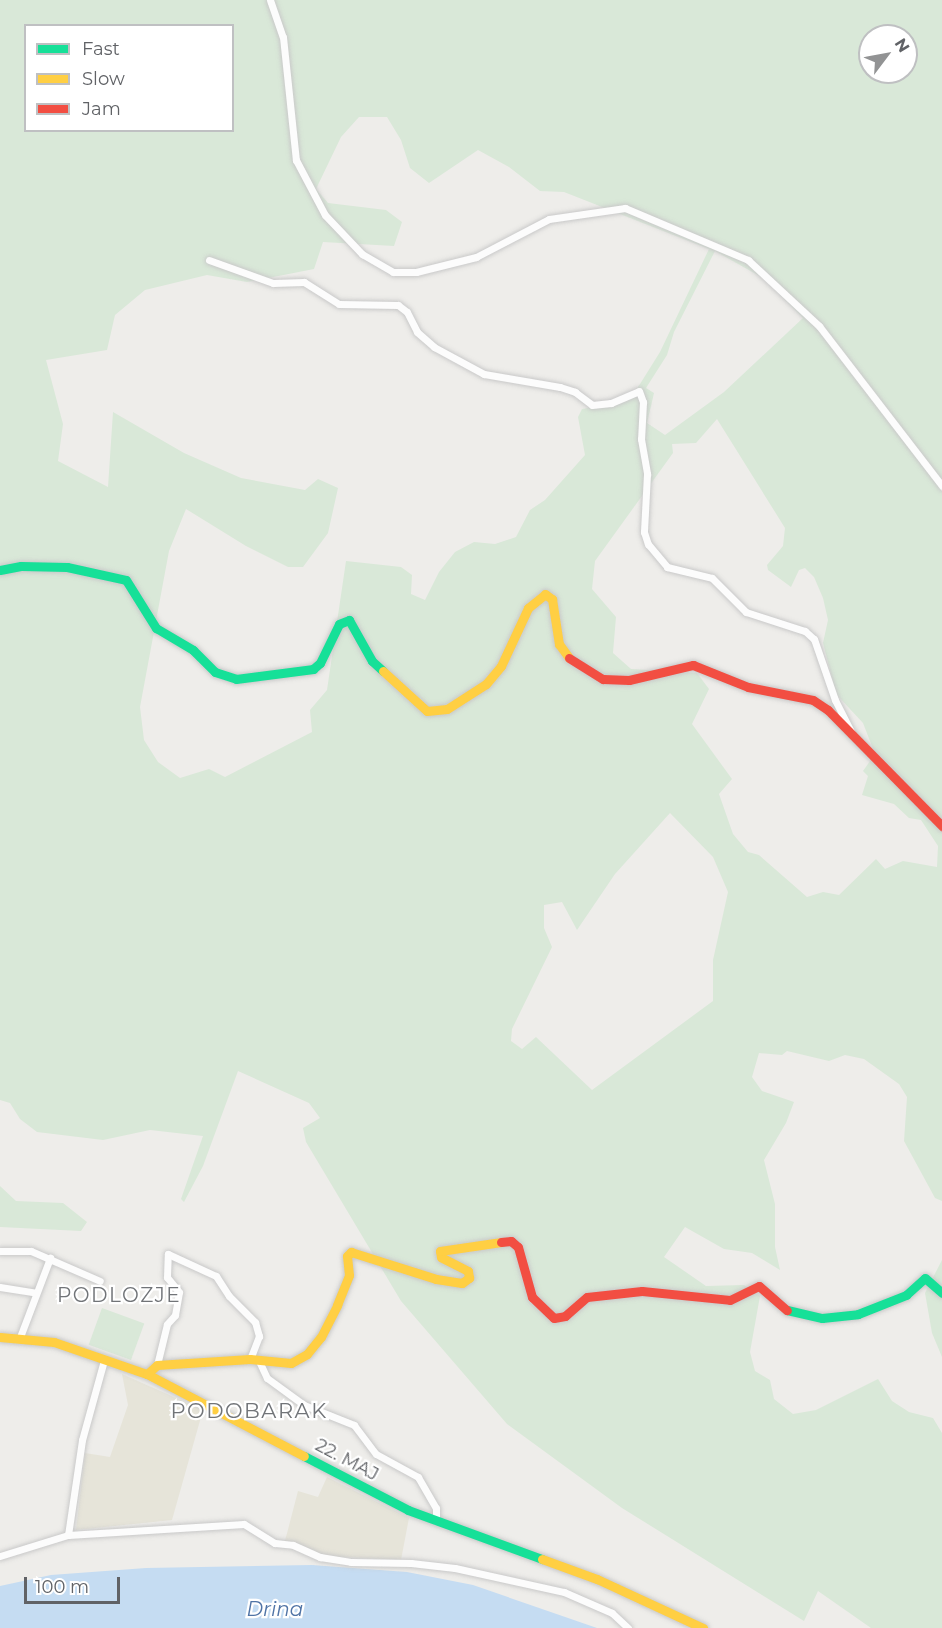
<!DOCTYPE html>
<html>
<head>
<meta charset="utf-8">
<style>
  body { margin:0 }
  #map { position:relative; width:942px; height:1628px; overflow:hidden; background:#eeedea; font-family:Montserrat,sans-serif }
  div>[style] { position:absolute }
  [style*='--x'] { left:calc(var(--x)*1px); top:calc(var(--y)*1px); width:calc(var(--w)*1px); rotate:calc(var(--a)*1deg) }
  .commercial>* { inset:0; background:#e6e4d9 }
  .green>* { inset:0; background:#d9e8d8; transform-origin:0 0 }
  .water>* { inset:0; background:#c5dcf2 }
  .roads { filter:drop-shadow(0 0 2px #c9c9c9) drop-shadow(0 0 2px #c9c9c9) }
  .street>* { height:7px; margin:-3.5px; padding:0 3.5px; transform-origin:3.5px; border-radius:3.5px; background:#fcfcfc }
  .fast>* { height:9px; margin:-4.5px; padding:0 4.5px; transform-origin:4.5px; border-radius:4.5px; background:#16e098 }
  .slow>* { height:9px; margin:-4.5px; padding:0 4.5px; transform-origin:4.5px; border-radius:4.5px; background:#ffcf43 }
  .jam>* { height:9px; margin:-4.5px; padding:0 4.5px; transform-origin:4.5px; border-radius:4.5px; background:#f24e42 }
  span { translate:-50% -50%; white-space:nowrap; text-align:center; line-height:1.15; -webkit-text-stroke:4.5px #fff; paint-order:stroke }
  .street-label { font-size:18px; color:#606266 }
  .neighbourhood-label { font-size:20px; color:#717478; letter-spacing:1.5px }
  .water-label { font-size:20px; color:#5074a6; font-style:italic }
  .quarter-label { font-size:21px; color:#717478; letter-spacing:1.5px }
  .legend { position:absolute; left:24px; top:24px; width:210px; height:108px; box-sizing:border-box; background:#fff; border:2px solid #bfc0c2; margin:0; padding:8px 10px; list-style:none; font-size:18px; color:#606266 }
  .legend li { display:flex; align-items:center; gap:12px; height:30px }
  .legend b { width:30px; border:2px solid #bfc0c2 }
  .north { position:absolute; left:858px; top:24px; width:60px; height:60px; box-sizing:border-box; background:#fff; border:2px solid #bfc0c2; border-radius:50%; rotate:58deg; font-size:16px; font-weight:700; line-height:24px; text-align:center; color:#606266 }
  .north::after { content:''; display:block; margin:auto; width:21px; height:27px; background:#929394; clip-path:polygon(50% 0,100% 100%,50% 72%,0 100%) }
  .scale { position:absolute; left:24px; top:1577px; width:96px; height:27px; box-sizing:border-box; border:3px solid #606266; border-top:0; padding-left:8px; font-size:18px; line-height:21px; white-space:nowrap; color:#606266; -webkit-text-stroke:4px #fff; paint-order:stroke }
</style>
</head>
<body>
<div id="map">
  <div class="commercial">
    <i style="clip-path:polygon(122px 1374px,203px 1410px,172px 1520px,76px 1530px,85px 1453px,110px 1457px,128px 1405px)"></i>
    <i style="clip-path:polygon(327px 1477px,409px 1518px,401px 1560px,325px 1556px,285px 1541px,298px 1491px,318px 1497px)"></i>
  </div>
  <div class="green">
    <i style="clip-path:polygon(evenodd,0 0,942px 0,942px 1201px,935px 1198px,904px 1141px,907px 1097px,899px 1084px,864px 1059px,845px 1055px,829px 1061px,787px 1051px,782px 1055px,759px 1053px,752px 1077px,762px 1091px,794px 1102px,786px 1123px,764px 1160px,775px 1204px,775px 1247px,780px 1270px,752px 1253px,724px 1249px,685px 1227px,664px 1257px,706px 1286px,744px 1285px,760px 1296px,750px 1352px,755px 1371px,770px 1380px,774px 1399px,793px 1414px,816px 1410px,878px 1379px,892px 1401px,909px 1412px,933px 1418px,942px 1433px,942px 1628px,871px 1628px,818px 1591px,804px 1621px,622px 1508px,507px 1424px,401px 1301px,306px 1142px,303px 1128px,320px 1118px,309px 1103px,238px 1071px,203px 1166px,184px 1202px,181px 1199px,203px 1136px,150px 1130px,103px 1140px,37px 1132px,20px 1119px,10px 1103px,0 1100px,0 0,26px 26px,232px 26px,232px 130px,26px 130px,26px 26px,0 0,870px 36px,906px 36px,906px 72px,870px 72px,870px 36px,0 0,359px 117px,387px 117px,401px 140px,410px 168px,429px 183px,478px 150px,509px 167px,540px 191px,564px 192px,709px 249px,660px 352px,640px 384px,628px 401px,582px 409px,578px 417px,585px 455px,545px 500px,530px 510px,516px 537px,495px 544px,474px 542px,455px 552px,439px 572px,425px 600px,411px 594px,412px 575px,401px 567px,346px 561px,327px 690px,310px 710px,312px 732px,225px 777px,209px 769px,180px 778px,158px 762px,144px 740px,140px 707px,169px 551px,186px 509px,246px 546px,288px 567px,303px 567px,328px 533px,338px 488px,318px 479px,305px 490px,241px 478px,184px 453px,113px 412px,108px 487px,58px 461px,63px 424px,46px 360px,107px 350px,115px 315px,145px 290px,207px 275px,247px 282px,314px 269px,323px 242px,394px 246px,402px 222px,386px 210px,328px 203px,316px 189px,341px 137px,359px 117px,0 0,715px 251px,763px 278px,803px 318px,724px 392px,665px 435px,647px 423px,654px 393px,646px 388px,667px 355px,674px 332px,715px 251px,0 0,717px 419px,785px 528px,783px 546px,767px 565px,768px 570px,791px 587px,799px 570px,805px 568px,814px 577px,823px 598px,828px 620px,823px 643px,836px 694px,863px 723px,875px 754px,863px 771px,868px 776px,862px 795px,894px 804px,909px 818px,921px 820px,938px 846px,937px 867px,903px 861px,885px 869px,876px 859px,839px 895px,823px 892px,807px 897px,759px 855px,748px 852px,733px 834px,719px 794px,732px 779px,692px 724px,709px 689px,697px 673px,631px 669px,613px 653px,616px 617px,592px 589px,595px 561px,673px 453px,672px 444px,696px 443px,717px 419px,0 0,670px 813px,713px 857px,728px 892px,713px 960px,713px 1001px,592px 1090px,536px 1037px,522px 1049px,511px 1041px,512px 1029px,552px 947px,544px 928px,544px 905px,562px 902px,577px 930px,615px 874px,670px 813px)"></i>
    <i style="clip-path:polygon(0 1186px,16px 1201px,63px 1203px,87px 1222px,81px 1231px,0 1227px)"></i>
    <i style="clip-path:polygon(942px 1260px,942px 1357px,932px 1333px,925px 1293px)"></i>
    <i style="left:102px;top:1308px;width:45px;height:39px;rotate:20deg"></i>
  </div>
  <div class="water">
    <i style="clip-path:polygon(312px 1565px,407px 1572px,473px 1585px,597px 1628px,0 1628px,0 1586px,51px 1575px,146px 1568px)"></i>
  </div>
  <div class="roads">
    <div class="street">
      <i style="--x:270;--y:0;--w:39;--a:71"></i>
      <i style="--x:283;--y:37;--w:124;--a:84"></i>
      <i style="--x:296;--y:160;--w:62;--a:62.2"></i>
      <i style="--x:325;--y:215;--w:54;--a:46.5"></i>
      <i style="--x:362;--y:254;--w:36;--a:30"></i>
      <i style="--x:393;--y:272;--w:23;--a:0"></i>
      <i style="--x:416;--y:272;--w:62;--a:-14"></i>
      <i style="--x:476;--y:257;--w:82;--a:-27.5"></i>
      <i style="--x:549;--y:219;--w:77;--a:-8.2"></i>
      <i style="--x:625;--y:208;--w:134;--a:22.9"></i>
      <i style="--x:748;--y:260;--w:97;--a:42.9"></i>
      <i style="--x:819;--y:326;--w:202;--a:52.4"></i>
      <i style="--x:209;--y:260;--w:68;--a:19.8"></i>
      <i style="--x:273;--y:283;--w:31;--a:-2"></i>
      <i style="--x:304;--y:282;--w:41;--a:32.2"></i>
      <i style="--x:339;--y:304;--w:59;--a:1"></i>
      <i style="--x:398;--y:305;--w:11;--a:38"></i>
      <i style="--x:407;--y:312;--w:22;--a:63"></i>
      <i style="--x:417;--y:332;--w:23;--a:41"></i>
      <i style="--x:434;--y:347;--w:57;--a:28.4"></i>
      <i style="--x:484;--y:374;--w:77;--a:9.7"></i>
      <i style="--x:560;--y:387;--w:16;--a:18"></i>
      <i style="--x:575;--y:392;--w:21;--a:37"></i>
      <i style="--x:592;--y:405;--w:19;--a:-6"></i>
      <i style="--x:611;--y:403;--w:30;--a:-23"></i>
      <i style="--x:639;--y:391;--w:12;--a:70"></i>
      <i style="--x:643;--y:402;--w:37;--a:93"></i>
      <i style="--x:641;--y:439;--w:36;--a:80"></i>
      <i style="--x:647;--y:474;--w:58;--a:93"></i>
      <i style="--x:644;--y:532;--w:13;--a:72"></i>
      <i style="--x:648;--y:544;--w:30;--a:50"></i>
      <i style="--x:667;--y:567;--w:46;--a:13.7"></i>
      <i style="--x:712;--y:578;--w:48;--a:45"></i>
      <i style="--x:746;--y:612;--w:62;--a:17.9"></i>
      <i style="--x:805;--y:631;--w:12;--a:42"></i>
      <i style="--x:814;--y:639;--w:65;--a:71"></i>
      <i style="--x:835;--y:700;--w:39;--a:63"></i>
      <i style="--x:0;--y:1251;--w:31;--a:0"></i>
      <i style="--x:31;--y:1251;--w:75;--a:23.5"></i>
      <i style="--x:0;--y:1287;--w:36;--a:9"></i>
      <i style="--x:20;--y:1337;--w:85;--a:-69.2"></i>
      <i style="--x:259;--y:1361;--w:19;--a:65"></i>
      <i style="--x:267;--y:1378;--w:46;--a:36.1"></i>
      <i style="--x:304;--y:1405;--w:54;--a:21.8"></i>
      <i style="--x:354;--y:1425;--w:36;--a:53"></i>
      <i style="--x:376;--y:1454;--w:48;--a:28.7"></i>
      <i style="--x:418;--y:1477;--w:36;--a:60"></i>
      <i style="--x:436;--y:1508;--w:13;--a:90"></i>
      <i style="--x:157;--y:1365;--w:42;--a:-76.3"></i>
      <i style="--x:167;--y:1324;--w:12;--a:-48"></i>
      <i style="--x:175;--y:1315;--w:23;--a:-80"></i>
      <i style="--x:179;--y:1292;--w:19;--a:-129"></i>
      <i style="--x:167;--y:1277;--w:23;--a:-88"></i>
      <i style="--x:168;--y:1254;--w:53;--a:24.6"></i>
      <i style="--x:216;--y:1276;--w:24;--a:57"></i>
      <i style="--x:229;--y:1296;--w:37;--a:45"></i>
      <i style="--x:255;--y:1322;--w:15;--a:74"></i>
      <i style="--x:259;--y:1336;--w:25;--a:111"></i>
      <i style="--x:68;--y:1535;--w:96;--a:-81.6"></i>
      <i style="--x:82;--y:1440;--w:83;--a:-74.6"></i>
      <i style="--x:0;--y:1556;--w:71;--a:-17.2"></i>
      <i style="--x:68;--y:1535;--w:176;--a:-3.6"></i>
      <i style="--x:244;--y:1524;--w:36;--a:32"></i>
      <i style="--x:275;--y:1543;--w:18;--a:6"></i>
      <i style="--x:293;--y:1545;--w:30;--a:24"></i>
      <i style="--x:320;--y:1557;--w:31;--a:9"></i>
      <i style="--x:351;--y:1562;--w:60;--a:1"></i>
      <i style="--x:411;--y:1563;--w:44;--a:6.5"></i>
      <i style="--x:455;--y:1568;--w:112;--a:12.4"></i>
      <i style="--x:564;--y:1592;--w:52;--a:23.6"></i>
      <i style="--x:612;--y:1613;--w:22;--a:43"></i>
    </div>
    <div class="fast">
      <i style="--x:0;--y:570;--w:21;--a:-11"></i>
      <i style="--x:21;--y:566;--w:46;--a:1.2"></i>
      <i style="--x:67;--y:567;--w:60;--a:12.4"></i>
      <i style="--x:126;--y:580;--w:57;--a:58"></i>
      <i style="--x:156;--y:628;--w:43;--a:30.7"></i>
      <i style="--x:193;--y:650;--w:31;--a:45"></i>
      <i style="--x:215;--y:672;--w:22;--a:18"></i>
      <i style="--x:236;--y:679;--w:78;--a:-7.4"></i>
      <i style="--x:313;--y:669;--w:9;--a:-41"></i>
      <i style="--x:320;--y:663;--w:43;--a:-64"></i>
      <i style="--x:339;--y:624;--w:11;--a:-22"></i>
      <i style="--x:349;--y:620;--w:47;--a:60.7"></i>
      <i style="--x:372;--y:661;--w:15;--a:42"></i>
      <i style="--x:787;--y:1310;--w:36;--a:13"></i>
      <i style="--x:822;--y:1318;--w:36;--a:-6"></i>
      <i style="--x:858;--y:1314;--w:52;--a:-21.6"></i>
      <i style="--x:906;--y:1295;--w:25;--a:-42"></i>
      <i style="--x:925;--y:1278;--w:23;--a:41"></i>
      <i style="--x:304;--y:1456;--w:117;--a:27.4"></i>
      <i style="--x:408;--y:1510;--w:143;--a:20.1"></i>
    </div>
    <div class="slow">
      <i style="--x:383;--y:671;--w:59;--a:42.3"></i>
      <i style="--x:427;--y:711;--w:20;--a:-6"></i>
      <i style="--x:447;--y:709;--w:46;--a:-32.7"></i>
      <i style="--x:486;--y:684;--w:23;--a:-50"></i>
      <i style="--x:501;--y:666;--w:64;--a:-65"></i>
      <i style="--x:528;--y:608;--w:22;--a:-39"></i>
      <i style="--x:545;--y:594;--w:9;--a:36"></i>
      <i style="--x:552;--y:599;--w:46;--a:81.2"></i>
      <i style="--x:559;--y:644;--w:17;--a:54"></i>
      <i style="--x:0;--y:1337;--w:54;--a:5.3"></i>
      <i style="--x:54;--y:1342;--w:98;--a:19"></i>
      <i style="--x:147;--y:1374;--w:177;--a:27.6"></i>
      <i style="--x:147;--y:1374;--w:13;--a:-42"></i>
      <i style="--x:157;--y:1365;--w:93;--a:-3.7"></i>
      <i style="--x:250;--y:1359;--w:41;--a:5.6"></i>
      <i style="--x:291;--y:1363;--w:18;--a:-29"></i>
      <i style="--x:307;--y:1354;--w:22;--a:-51"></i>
      <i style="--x:321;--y:1337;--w:36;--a:-63"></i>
      <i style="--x:337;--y:1305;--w:32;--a:-68"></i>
      <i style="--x:349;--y:1275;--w:19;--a:-96"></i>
      <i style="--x:347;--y:1256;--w:6;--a:-45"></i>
      <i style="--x:351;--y:1252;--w:89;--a:17.6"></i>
      <i style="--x:436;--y:1279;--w:26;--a:9"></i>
      <i style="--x:462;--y:1283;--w:9;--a:-36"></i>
      <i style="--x:469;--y:1278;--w:7;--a:-98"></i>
      <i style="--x:468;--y:1271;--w:30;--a:-153"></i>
      <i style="--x:441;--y:1257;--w:6;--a:-99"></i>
      <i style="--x:440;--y:1251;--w:62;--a:-8.4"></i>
      <i style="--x:542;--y:1559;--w:59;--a:20"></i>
      <i style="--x:597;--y:1579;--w:117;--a:24.8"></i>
    </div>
    <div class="jam">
      <i style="--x:569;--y:658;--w:40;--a:32"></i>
      <i style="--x:603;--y:679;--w:26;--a:2"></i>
      <i style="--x:629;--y:680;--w:66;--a:-13.2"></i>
      <i style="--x:693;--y:665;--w:59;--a:21.8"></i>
      <i style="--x:748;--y:687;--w:66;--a:11.3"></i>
      <i style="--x:813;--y:700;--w:18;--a:34"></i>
      <i style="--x:828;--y:710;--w:163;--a:45.5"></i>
      <i style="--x:501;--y:1242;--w:10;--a:-6"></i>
      <i style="--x:511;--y:1241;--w:9;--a:41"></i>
      <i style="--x:518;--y:1247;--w:52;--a:74.4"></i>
      <i style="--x:532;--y:1297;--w:30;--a:44"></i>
      <i style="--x:554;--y:1318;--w:11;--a:-10"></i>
      <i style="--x:565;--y:1316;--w:29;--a:-41"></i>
      <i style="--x:587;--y:1297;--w:55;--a:-6.2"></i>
      <i style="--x:642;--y:1291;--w:88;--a:5.8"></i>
      <i style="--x:730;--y:1300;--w:32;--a:-26"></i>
      <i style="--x:759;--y:1286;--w:37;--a:41"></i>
    </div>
  </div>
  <div class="street-label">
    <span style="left:347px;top:1460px;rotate:28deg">22. MAJ</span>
  </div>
  <div class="neighbourhood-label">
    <span style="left:119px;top:1295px">PODLOZJE</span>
  </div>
  <div class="water-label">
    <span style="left:275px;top:1609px">Drina</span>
  </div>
  <div class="quarter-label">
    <span style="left:249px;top:1411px">PODOBARAK</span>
  </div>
  <ul class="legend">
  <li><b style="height:8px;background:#16e098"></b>Fast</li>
  <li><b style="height:8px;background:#ffcf43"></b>Slow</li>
  <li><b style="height:8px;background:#f24e42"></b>Jam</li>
  </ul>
  <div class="north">N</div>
  <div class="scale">100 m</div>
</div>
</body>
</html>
